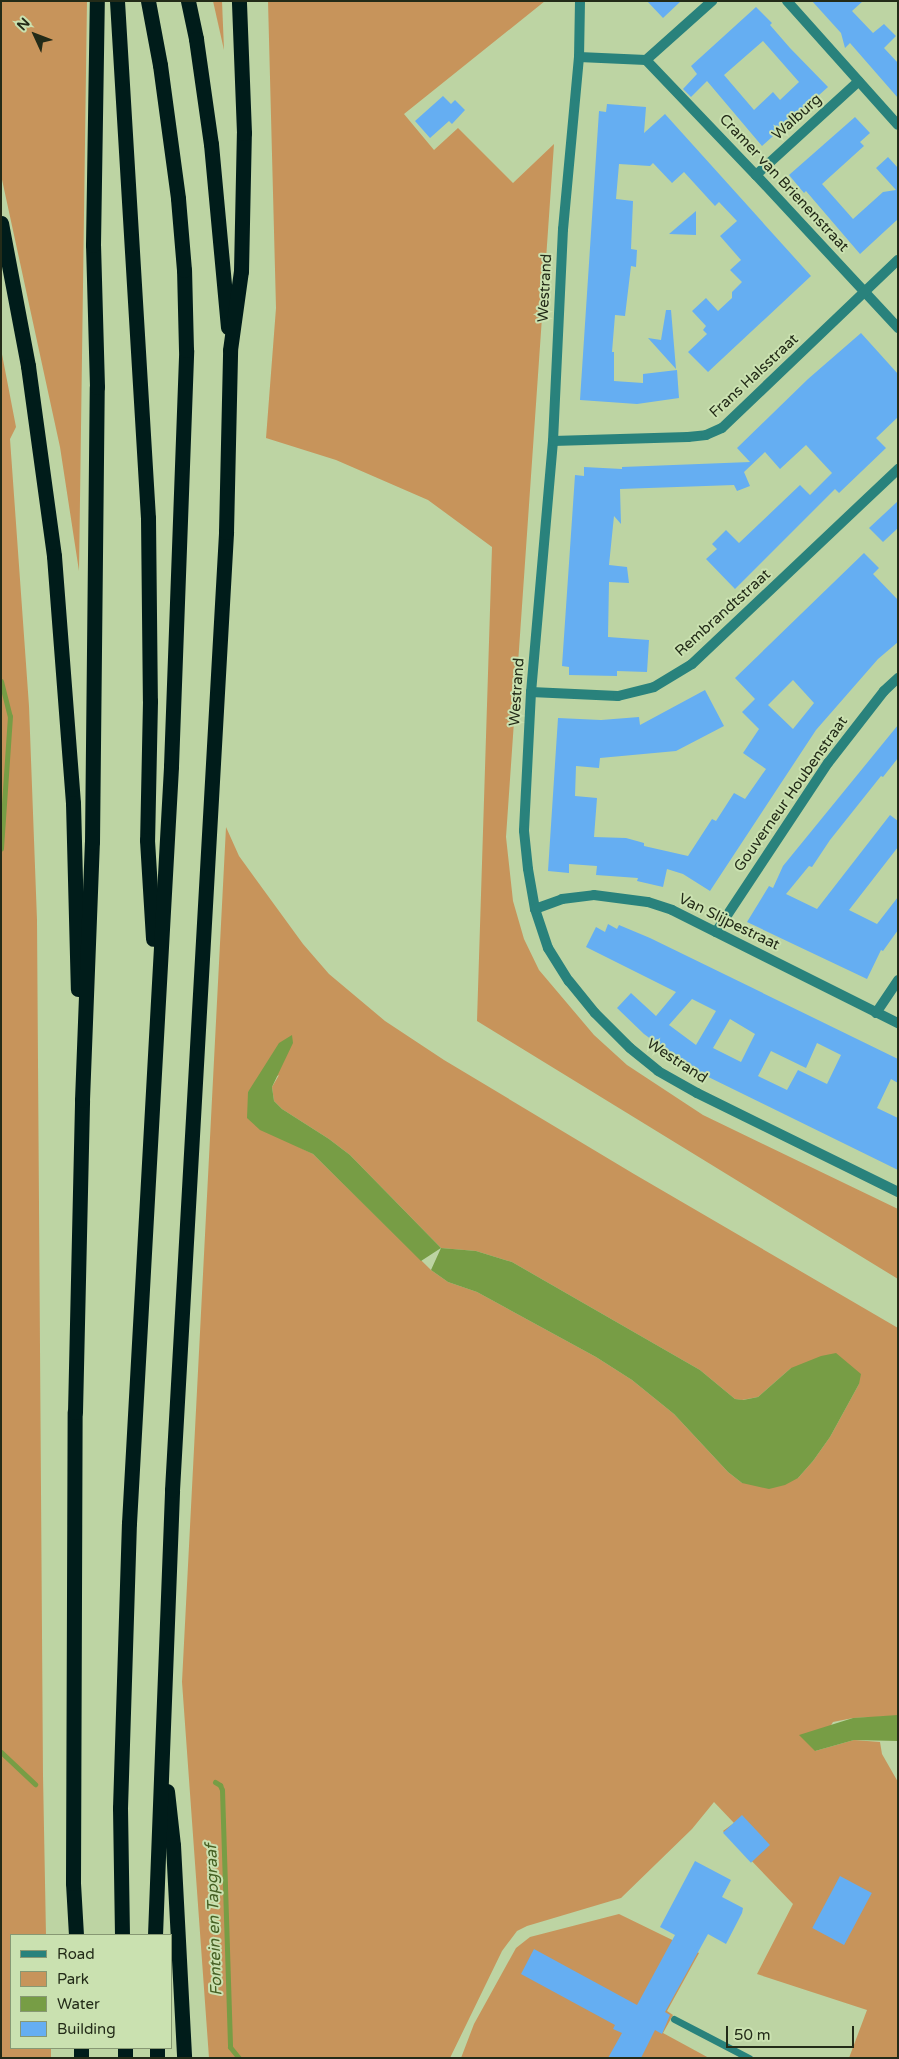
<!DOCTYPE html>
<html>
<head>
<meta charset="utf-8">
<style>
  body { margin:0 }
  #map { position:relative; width:899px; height:2059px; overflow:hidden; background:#bdd4a3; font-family:"Varela Round",sans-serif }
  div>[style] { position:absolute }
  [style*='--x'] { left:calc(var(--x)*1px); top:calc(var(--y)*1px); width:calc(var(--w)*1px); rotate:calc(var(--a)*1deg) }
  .green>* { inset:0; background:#c7945b }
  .water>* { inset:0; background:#779d45 }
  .stream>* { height:5px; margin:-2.5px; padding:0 2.5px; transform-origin:2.5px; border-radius:2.5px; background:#779d45 }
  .building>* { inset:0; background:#65aef2; transform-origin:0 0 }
  .lane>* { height:7px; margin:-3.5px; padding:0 3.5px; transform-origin:3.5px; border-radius:3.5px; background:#29827c }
  .street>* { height:10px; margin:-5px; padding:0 5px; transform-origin:5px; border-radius:5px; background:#29827c }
  .highway>* { height:15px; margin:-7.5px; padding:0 7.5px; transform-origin:7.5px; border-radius:7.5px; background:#001c1a }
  span { translate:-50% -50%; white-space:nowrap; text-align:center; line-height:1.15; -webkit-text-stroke:4px #cae1b0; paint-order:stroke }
  .street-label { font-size:15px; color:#232b18 }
  .water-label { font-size:16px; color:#466023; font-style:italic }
  .frame { position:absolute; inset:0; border:2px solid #232b18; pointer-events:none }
  .legend { position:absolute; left:10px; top:1934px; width:162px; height:115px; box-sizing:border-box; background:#cae1b0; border:1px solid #879873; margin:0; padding:6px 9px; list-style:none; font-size:15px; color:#232b18 }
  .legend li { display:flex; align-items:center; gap:10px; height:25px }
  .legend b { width:25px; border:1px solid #879873 }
  .north { position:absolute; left:10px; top:10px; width:50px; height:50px; -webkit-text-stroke:4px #cae1b0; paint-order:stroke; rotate:313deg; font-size:14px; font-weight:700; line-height:20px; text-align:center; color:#232b18 }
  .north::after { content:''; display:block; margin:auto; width:18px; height:22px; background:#232b18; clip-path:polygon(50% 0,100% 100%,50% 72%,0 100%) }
  .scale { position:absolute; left:726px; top:2026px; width:128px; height:22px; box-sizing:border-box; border:2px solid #232b18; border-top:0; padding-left:6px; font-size:15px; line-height:18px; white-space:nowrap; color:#232b18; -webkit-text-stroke:4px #cae1b0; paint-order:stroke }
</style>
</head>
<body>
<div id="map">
  <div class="green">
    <i style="clip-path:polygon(1px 1px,87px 1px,79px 571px,60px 447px,1px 175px)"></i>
    <i style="clip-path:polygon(213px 1px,222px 1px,224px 50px)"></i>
    <i style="clip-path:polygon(268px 1px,545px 1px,404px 114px,434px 150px,458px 128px,513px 183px,554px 144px,506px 837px,513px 901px,524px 939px,539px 970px,594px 1035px,627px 1065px,703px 1115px,898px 1209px,898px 1279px,477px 1021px,492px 547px,428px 500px,336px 460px,266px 438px,276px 308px)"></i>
    <i style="clip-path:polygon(1px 349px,16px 427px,10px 439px,29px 706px,37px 920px,43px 1775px,46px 1935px,11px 1935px,11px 2048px,51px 2048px,51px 2058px,1px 2058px)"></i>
    <i style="clip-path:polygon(evenodd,226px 827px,239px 856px,303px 944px,329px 974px,385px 1021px,444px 1060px,634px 1174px,898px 1328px,898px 1716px,853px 1718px,833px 1722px,815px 1751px,854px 1740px,880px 1742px,882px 1754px,898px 1782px,898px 2058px,849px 2058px,867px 2010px,757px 1974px,793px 1904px,723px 1831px,734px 1823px,714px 1802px,692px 1829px,621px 1898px,527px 1926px,517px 1931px,502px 1951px,450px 2058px,209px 2058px,182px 1682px,226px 827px,279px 1075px,272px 1087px,274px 1101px,282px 1109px,329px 1139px,350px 1155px,441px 1248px,476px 1251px,512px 1262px,700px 1370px,735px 1399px,742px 1400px,758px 1397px,791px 1368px,859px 1384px,830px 1437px,813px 1461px,798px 1478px,742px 1483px,728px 1472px,674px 1414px,632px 1380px,596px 1357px,477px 1292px,448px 1282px,431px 1270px,313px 1154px,295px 1145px,248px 1092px,279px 1075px)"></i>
    <i style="clip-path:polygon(619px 1914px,699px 1953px,667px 2011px,673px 2015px,663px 2033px,709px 2058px,461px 2058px,474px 2024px,516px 1948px,530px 1937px)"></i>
  </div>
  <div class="water">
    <i style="clip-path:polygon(292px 1035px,293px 1043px,272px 1087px,274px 1101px,282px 1109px,329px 1139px,350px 1155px,441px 1248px,476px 1251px,512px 1262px,700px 1370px,735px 1399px,743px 1400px,758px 1397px,791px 1368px,821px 1356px,836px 1353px,861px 1374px,859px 1384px,830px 1437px,813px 1461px,798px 1478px,785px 1485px,769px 1489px,742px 1483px,728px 1472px,674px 1414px,632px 1380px,596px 1357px,477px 1292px,448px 1282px,431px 1270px,441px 1248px,421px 1261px,313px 1154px,260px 1130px,247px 1118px,248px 1092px,279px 1043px)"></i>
    <i style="clip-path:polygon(898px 1715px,898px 1741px,854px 1740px,815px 1751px,799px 1735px,853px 1718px)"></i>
  </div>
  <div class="stream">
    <i style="--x:1;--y:681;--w:36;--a:76"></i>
    <i style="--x:10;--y:716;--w:133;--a:93.9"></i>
    <i style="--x:1;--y:1752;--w:47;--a:43.3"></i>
    <i style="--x:215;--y:1782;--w:6;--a:31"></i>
    <i style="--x:220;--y:1785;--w:5;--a:68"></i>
    <i style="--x:222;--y:1790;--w:257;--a:88.2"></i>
    <i style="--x:230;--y:2047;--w:14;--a:51"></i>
  </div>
  <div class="building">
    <i style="clip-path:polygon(647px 1px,681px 1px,663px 18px)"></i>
    <i style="clip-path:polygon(812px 1px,863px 1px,852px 11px,873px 33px,884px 24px,896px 36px,884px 48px,898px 63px,898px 98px,850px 43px,845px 48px,841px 33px)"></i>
    <i style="clip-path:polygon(evenodd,756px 7px,772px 23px,770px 25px,790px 48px,828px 87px,762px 146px,707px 81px,691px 97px,683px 89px,697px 74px,691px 66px,756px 7px,763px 41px,799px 82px,780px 100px,773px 92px,754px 110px,724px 75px,763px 41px)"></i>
    <i style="clip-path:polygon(443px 96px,451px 104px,455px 100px,465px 110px,452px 124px,449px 121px,430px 138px,415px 121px)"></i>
    <i style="clip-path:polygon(607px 104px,646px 107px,644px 133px,665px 114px,811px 276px,708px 372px,688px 352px,707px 334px,703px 330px,706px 326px,692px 311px,706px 298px,718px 311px,732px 298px,732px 292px,742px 282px,730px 270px,741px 260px,720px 236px,737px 221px,719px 202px,715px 206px,684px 172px,672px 183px,653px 163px,650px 166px,619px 164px,616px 199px,633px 201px,631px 249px,637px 250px,636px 267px,631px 266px,625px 316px,615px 315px,612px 352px,614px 352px,614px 381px,643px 383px,643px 374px,677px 370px,679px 398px,637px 404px,580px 400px,599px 111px,606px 112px)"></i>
    <i style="clip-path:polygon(855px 117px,870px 133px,860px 142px,864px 146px,822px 184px,853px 219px,883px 192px,896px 190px,876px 168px,888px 157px,898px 168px,898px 219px,860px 254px,806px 191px,804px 193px,789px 175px)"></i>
    <i style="clip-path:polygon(696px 211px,696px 235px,669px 234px)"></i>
    <i style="clip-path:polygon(666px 310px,671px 310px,676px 369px,648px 338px,661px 340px)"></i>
    <i style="clip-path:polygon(861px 333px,898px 374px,898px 417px,876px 438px,886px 448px,839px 493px,835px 489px,735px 589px,706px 559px,717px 549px,712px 544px,726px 530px,739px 543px,800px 485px,810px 495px,832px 473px,806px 445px,780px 469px,765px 452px,744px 472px,750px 486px,737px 491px,734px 485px,620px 489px,621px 524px,614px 516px,609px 565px,627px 567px,629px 583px,609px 582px,608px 637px,649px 640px,647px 672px,617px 671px,617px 676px,569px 675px,569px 667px,562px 666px,575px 475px,584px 476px,584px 467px,622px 469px,622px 467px,750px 462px,737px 448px,808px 379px)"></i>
    <i style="clip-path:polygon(898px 501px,898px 528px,883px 542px,869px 528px)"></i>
    <i style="clip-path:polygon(evenodd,864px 553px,879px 568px,873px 574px,898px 600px,898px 642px,878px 659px,816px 730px,710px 891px,683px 874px,667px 869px,663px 887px,637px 881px,638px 878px,596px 875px,597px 866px,569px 864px,569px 873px,548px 871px,558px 718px,601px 720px,639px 717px,640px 725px,705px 690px,724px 726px,676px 751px,600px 758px,599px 768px,576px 766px,575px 796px,597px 798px,594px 837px,626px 838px,644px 843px,644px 846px,688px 856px,712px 819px,716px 821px,734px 793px,745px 799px,766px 769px,743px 753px,759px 729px,742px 712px,755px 699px,735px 678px,864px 553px,793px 680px,814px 703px,793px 729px,768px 705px,793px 680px)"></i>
    <i style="clip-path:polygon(898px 725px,898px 758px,883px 777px,881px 776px,830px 840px,812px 867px,809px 866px,786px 894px,817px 909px,890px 815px,898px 821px,898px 847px,849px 910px,877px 924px,898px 897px,898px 930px,883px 951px,881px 950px,867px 979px,747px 922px,769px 886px,773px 888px,783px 866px)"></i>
    <i style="clip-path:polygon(evenodd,608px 924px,617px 929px,619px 925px,650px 938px,898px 1059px,898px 1083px,891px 1079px,877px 1108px,898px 1118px,898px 1170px,690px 1068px,644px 1034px,617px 1008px,631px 993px,656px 1016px,676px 992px,586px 947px,596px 927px,605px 932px,608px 924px,692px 999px,716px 1011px,696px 1045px,669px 1025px,692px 999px,608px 924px,730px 1019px,755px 1034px,741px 1062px,713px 1048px,730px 1019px,608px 924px,817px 1043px,841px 1055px,827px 1084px,798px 1070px,787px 1090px,758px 1076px,771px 1051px,806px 1068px,817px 1043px)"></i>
    <i style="left:742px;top:1815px;width:41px;height:26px;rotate:47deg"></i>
    <i style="clip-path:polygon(695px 1861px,731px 1880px,722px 1897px,743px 1908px,742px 1913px,726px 1944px,708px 1934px,665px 2012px,670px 2015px,662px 2034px,655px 2030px,641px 2058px,608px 2058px,622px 2033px,613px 2029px,615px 2025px,521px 1974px,534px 1949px,637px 2005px,675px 1935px,660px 1927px)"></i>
    <i style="left:840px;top:1876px;width:36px;height:59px;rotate:28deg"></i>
  </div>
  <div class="lane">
    <i style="--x:674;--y:2019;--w:85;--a:27.5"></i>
  </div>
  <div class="street">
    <i style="--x:580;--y:1;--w:56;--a:91"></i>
    <i style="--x:579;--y:57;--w:173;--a:95.3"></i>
    <i style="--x:563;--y:229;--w:212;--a:92.7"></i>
    <i style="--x:553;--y:441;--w:252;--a:95"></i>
    <i style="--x:531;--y:692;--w:139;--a:92.9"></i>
    <i style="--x:524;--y:831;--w:38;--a:84"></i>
    <i style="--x:528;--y:869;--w:41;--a:80.1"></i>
    <i style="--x:535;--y:909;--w:41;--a:71.6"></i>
    <i style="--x:548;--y:948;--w:39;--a:58"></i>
    <i style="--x:569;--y:981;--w:41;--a:50.9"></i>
    <i style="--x:595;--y:1013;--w:49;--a:45"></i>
    <i style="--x:630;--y:1048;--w:36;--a:39"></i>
    <i style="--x:658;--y:1071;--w:45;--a:29.4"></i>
    <i style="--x:697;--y:1093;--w:224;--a:26.2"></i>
    <i style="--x:787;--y:1;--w:166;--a:48.2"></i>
    <i style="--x:579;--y:57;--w:67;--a:2.6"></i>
    <i style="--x:646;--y:60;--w:89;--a:-41.8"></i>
    <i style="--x:646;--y:60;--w:159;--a:46.3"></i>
    <i style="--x:756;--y:175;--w:209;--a:47.1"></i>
    <i style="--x:756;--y:175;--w:139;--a:-42.4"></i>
    <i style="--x:553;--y:441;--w:135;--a:-1.7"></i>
    <i style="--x:688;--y:437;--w:18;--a:-6"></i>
    <i style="--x:706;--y:435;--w:17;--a:-24"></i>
    <i style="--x:722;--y:428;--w:243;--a:-43.7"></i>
    <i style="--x:531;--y:692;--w:87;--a:2.6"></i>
    <i style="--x:618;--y:696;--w:37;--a:-14"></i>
    <i style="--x:654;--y:687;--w:44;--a:-31.2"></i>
    <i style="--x:692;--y:664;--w:284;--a:-43.4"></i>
    <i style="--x:535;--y:909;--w:29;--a:-20"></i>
    <i style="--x:562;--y:899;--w:32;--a:-7"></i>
    <i style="--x:594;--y:895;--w:54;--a:7.4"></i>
    <i style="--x:648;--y:902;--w:25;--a:18"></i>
    <i style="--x:672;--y:910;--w:253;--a:26.6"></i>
    <i style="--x:716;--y:932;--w:203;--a:-56.5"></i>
    <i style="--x:828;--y:763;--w:91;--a:-52.1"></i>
    <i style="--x:884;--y:691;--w:19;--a:-43"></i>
    <i style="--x:876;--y:1013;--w:40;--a:-56"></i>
  </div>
  <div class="highway">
    <i style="--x:117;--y:1;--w:518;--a:86.57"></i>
    <i style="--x:148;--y:518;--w:183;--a:89.4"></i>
    <i style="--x:150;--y:701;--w:139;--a:91.2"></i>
    <i style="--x:147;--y:840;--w:99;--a:86.5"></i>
    <i style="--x:188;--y:1;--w:39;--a:78"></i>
    <i style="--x:196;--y:39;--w:106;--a:81.9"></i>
    <i style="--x:211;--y:144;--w:184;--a:84.7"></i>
    <i style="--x:1;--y:223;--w:146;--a:79.3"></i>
    <i style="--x:28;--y:366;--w:192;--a:82.2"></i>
    <i style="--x:54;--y:556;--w:248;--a:85.6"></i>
    <i style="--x:73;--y:803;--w:186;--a:88.5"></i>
    <i style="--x:167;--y:1791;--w:54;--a:83.7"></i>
    <i style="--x:173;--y:1845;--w:213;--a:87"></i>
    <i style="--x:76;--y:1935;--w:52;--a:-93.3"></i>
    <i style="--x:73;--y:1883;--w:471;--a:-89.8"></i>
    <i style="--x:75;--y:1412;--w:312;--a:-88.7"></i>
    <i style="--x:82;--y:1100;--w:258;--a:-87.8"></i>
    <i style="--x:92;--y:842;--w:455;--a:-89.4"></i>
    <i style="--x:97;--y:387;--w:142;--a:-91.6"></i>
    <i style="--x:93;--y:245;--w:244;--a:-89.1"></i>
    <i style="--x:122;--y:1935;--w:127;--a:-90.9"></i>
    <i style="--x:120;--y:1808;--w:285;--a:-88.2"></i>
    <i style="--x:129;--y:1523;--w:758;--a:-86.82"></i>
    <i style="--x:171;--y:766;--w:416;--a:-87.9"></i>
    <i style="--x:186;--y:350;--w:80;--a:-91.4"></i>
    <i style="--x:184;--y:270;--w:72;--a:-94.8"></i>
    <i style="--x:178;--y:198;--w:134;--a:-97.7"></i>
    <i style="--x:160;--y:65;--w:65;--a:-100.6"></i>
    <i style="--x:155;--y:1935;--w:445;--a:-87.8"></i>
    <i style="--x:172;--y:1490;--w:960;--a:-86.77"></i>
    <i style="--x:226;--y:532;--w:182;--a:-88.7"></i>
    <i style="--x:230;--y:350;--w:80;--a:-82.1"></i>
    <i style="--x:241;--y:271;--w:138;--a:-88.8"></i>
    <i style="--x:244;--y:133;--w:132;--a:-92.2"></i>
    <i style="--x:81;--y:2048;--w:10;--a:90"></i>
    <i style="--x:125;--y:2048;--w:10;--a:90"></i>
    <i style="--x:157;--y:2048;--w:10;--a:90"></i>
  </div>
  <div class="street-label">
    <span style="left:797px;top:117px;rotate:-42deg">Walburg</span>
    <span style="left:784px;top:183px;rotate:47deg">Cramer van Brienenstraat</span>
    <span style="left:545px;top:288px;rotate:-87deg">Westrand</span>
    <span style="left:754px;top:376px;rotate:-43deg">Frans Halsstraat</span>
    <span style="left:723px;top:613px;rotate:-42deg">Rembrandtstraat</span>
    <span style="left:517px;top:692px;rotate:-86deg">Westrand</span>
    <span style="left:791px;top:794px;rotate:-55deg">Gouverneur Houbenstraat</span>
    <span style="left:729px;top:922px;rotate:26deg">Van Slijpestraat</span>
    <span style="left:677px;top:1061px;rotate:33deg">Westrand</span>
  </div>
  <div class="water-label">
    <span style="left:214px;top:1920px;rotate:-92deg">Fontein en Tapgraaf</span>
  </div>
  <div class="frame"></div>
  <ul class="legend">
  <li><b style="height:6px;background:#29827c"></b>Road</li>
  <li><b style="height:14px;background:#c7945b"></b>Park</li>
  <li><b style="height:14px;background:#779d45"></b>Water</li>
  <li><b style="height:14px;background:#65aef2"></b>Building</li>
  </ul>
  <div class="north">N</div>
  <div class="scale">50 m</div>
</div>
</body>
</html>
